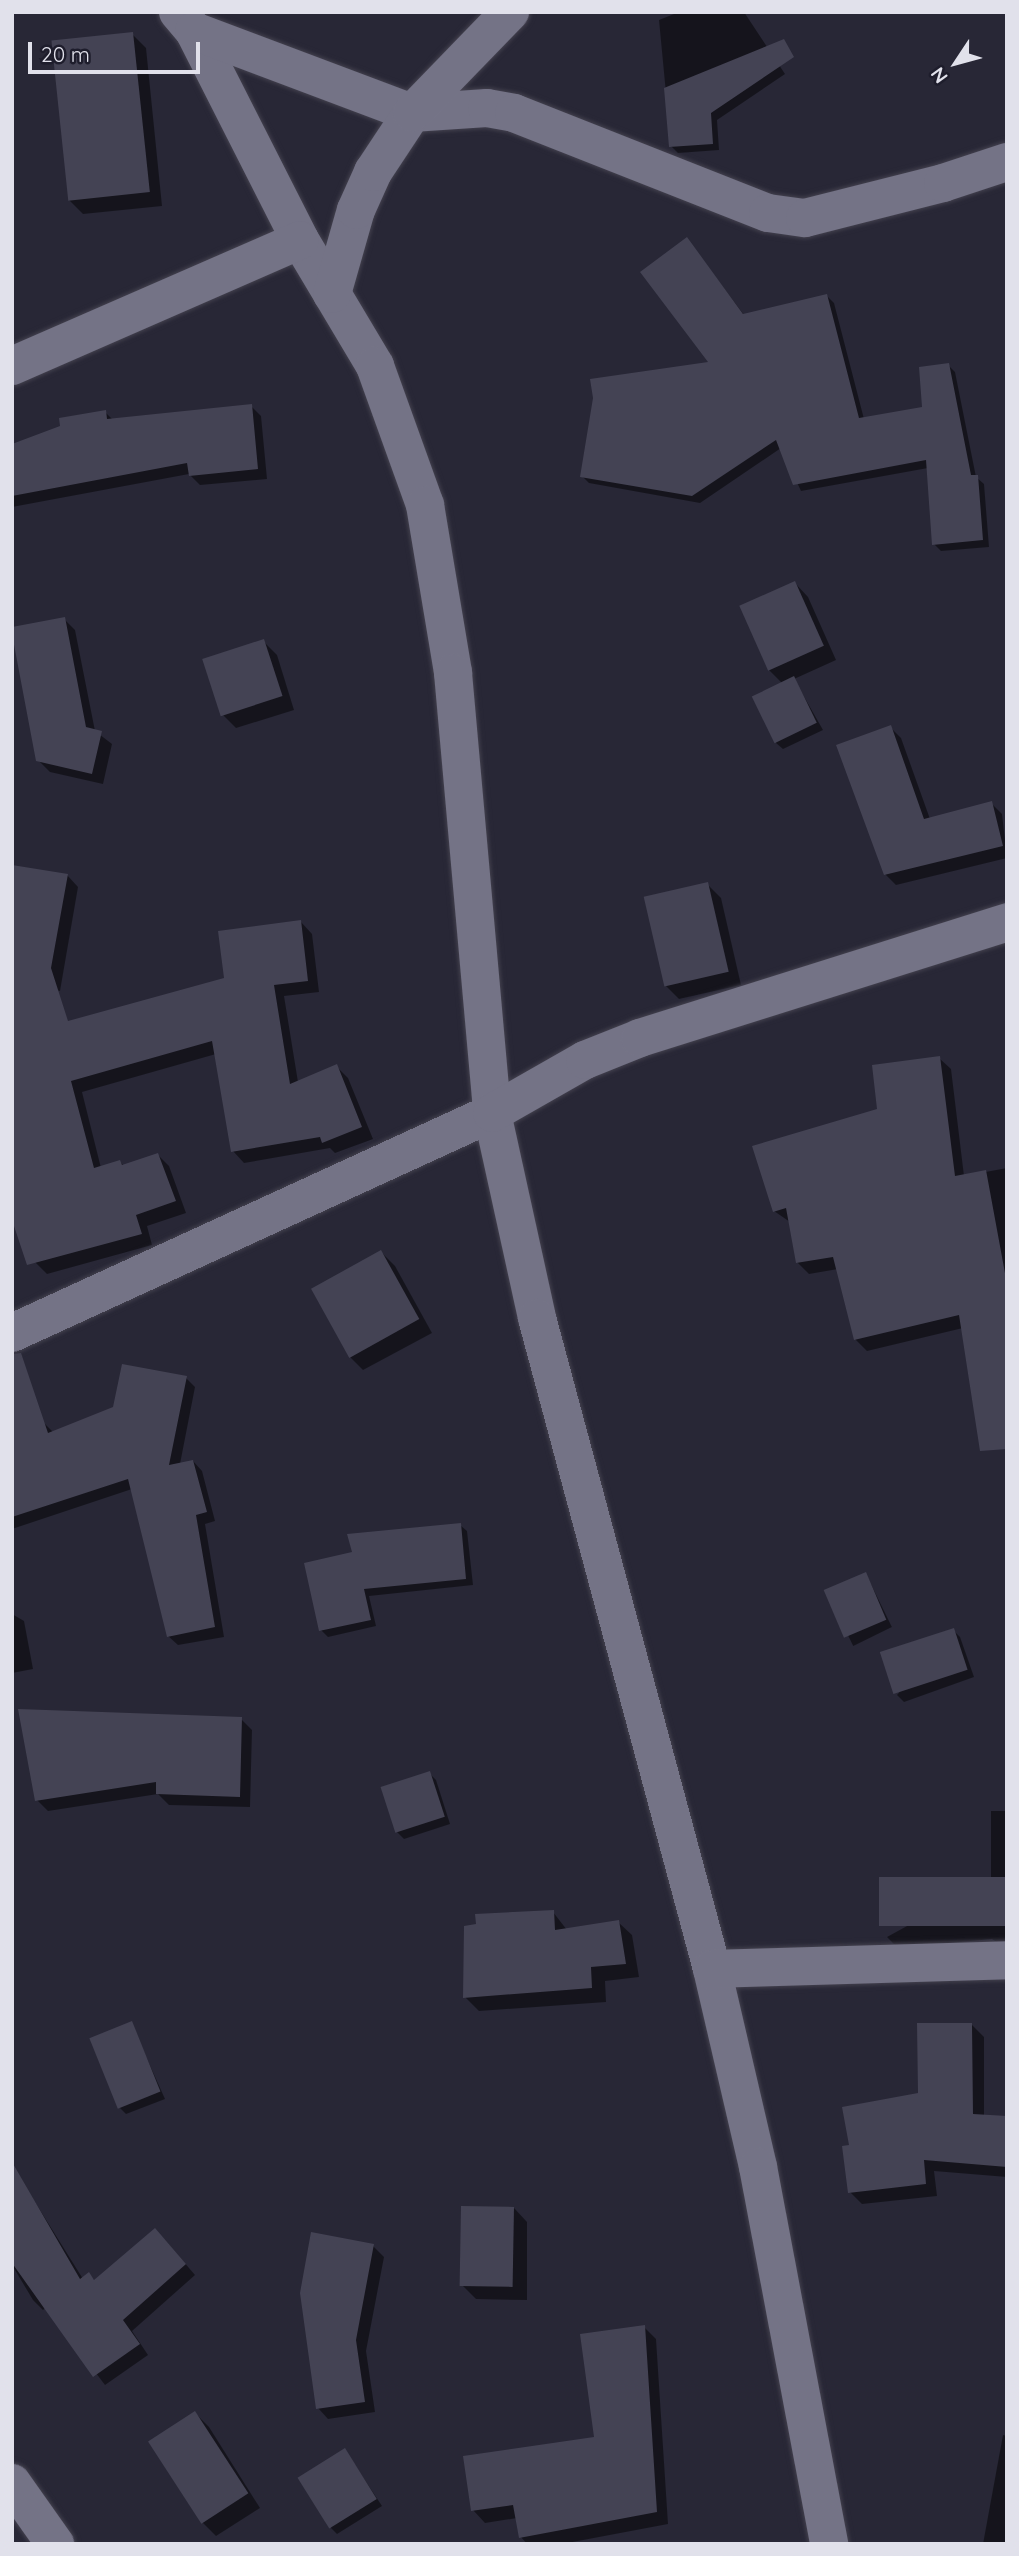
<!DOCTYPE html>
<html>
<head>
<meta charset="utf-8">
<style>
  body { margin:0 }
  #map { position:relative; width:1019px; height:2556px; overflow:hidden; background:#282736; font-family:Quicksand,sans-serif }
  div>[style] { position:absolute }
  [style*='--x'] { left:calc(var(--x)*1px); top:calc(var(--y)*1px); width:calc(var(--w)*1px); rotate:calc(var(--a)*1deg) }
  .shadow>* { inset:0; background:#0007; transform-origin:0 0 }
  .building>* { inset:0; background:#444354; transform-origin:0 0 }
  .roads { filter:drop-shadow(0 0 2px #43414e) drop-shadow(0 0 2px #43414e) }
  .street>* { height:38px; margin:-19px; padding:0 19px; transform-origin:19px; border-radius:19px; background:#747386 }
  span { translate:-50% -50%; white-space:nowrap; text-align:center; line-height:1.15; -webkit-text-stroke:6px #1e1d2c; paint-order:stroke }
  .frame { position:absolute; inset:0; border:14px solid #e1e1eb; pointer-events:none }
  .north { position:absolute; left:921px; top:28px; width:70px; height:70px; -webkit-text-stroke:5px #1e1d2c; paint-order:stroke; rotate:234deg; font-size:19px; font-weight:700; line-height:28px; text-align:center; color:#e1e1eb }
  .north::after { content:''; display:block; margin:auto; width:24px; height:32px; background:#e1e1eb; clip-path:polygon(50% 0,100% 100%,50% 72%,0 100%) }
  .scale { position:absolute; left:28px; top:42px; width:172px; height:32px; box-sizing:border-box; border:4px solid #e1e1eb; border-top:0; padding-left:9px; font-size:21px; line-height:24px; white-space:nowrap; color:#e1e1eb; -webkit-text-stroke:5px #1e1d2c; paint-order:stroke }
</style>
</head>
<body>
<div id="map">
  <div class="shadow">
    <i style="clip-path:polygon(744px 12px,785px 74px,717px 120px,719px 150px,678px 153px,671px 146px,659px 20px,679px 12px)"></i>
    <i style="clip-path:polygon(132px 34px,146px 48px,162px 206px,83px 214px,69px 200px)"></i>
    <i style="clip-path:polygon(687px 239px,744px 315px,827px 296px,834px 303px,864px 419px,924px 408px,948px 365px,955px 372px,976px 477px,984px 484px,989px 547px,941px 551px,934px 544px,928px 468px,801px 491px,781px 448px,700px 503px,589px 483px,582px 476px,711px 363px)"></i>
    <i style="clip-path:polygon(251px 406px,261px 416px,267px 479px,200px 485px,189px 474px,12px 507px,12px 446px,105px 412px,113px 420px)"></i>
    <i style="clip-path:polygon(795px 583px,808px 597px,836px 660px,794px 679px,823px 730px,783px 749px,776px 743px,783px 684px,769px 670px)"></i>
    <i style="clip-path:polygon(64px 619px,75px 630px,95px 731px,112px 744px,103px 784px,50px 772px,38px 760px)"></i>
    <i style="clip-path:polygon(263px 641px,277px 655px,294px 710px,236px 728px,222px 714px)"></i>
    <i style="clip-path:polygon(890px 727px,901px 738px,930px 819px,991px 803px,1002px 814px,1007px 858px,896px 885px,885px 874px)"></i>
    <i style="clip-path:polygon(67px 875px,78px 887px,60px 991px,12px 982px)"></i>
    <i style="clip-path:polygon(707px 884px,721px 898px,741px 985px,679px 999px,665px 985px)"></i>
    <i style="clip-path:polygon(301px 922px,312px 934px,319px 992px,284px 996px,298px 1082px,336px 1066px,348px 1078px,373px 1139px,335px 1153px,330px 1148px,244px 1163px,233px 1151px,216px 1054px,82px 1092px,101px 1168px,120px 1162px,124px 1166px,158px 1155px,169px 1166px,186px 1213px,147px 1226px,152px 1245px,47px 1274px,35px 1262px,12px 1041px,226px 979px)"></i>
    <i style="clip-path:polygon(939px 1058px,951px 1069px,964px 1176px,1007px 1168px,1007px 1380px,963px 1328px,867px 1351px,855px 1339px,838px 1269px,809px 1274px,797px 1262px,790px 1222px,774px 1211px)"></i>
    <i style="clip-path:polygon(381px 1252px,395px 1266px,432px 1333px,363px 1370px,349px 1356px)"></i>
    <i style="clip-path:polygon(186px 1378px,195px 1387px,180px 1464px,193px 1461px,202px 1471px,215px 1521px,205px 1524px,224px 1637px,178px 1645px,168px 1636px,132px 1489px,12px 1529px,12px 1434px,44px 1423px,54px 1433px)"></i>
    <i style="clip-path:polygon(460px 1525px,467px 1531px,473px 1585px,369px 1596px,376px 1626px,328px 1637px,321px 1630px,306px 1565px)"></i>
    <i style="left:866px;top:1574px;width:59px;height:43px;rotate:64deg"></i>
    <i style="clip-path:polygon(12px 1614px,24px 1621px,33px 1669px,12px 1673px)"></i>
    <i style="clip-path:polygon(953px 1630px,960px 1637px,974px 1677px,904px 1702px,897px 1695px)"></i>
    <i style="clip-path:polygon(241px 1719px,252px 1730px,250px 1807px,169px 1805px,158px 1794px,48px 1811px,37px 1800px)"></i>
    <i style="clip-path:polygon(429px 1773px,436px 1780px,450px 1824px,404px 1839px,397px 1832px)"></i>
    <i style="clip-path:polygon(991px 1811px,1007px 1811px,1007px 1949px,992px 1939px,898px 1948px,887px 1937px,991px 1880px)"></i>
    <i style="clip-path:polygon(553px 1912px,567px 1930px,618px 1922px,632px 1935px,639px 1977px,605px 1981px,606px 2002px,479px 2011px,465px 1997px)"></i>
    <i style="clip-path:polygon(131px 2023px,165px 2099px,126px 2114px,119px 2107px)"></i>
    <i style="clip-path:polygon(972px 2025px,984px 2037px,984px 2116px,1007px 2118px,1007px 2177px,934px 2171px,937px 2196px,862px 2204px,850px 2192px,851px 2147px,920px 2094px)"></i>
    <i style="clip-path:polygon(15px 2170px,83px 2279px,89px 2275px,95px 2281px,165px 2240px,195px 2275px,132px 2331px,148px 2355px,105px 2385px,46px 2307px,43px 2310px,33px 2300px,12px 2265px)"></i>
    <i style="clip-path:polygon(514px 2208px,527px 2222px,527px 2300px,476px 2299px,462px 2285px)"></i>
    <i style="clip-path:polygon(373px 2246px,384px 2257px,366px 2351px,375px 2412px,328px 2419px,318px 2408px)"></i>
    <i style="clip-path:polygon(644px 2327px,656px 2339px,668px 2524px,562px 2544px,527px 2544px,521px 2537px,517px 2518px,485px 2523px,473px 2510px,596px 2438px)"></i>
    <i style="clip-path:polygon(195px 2413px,209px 2427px,260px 2508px,216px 2536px,202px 2522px)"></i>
    <i style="clip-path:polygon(1003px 2435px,1007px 2436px,1007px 2544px,983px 2544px)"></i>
    <i style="clip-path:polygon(345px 2450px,382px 2506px,337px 2534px,331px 2528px)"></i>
  </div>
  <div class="building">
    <i style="left:133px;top:32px;width:161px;height:82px;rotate:84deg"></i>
    <i style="clip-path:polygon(784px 39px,794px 57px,711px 113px,713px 144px,669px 147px,664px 88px)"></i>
    <i style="clip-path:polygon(687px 237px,743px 314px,827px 294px,859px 418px,922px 407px,919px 367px,949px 363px,971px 475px,978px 475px,983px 540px,932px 545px,926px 460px,793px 485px,776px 440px,692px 496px,580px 477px,593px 398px,590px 379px,708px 362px,640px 272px)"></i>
    <i style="clip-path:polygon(252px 404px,258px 469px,189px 476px,187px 463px,12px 496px,12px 444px,60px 426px,59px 418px,106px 410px,107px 419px)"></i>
    <i style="left:795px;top:581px;width:71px;height:61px;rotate:66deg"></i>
    <i style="clip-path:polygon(65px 617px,86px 727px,102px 731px,92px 774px,36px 761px,12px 634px,12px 627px)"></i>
    <i style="left:264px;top:639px;width:60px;height:65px;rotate:72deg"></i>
    <i style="left:794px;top:676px;width:52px;height:47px;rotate:64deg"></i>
    <i style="clip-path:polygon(891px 725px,924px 819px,992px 801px,1003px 846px,884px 875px,836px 745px)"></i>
    <i style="clip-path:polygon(12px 865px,68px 874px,51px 968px,68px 1021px,224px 978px,218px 931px,301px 920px,308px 981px,274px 985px,290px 1084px,337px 1064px,362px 1127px,322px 1143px,320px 1137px,231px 1152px,212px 1041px,71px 1081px,94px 1168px,120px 1160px,122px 1165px,158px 1153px,176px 1201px,136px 1215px,142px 1234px,27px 1265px,12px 1220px)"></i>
    <i style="left:708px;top:882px;width:92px;height:66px;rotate:77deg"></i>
    <i style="clip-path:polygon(940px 1056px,955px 1176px,986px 1170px,1007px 1284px,1007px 1449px,980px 1451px,959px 1315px,854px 1340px,833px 1257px,796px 1263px,786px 1208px,773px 1212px,752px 1146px,877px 1109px,872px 1065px)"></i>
    <i style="left:381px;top:1250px;width:79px;height:80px;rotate:61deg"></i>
    <i style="clip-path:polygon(21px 1353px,48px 1433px,113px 1407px,122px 1364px,187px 1376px,169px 1465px,193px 1460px,207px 1512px,196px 1515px,215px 1627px,167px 1637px,128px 1479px,12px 1517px,12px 1354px)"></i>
    <i style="clip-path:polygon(461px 1523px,466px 1579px,364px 1589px,371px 1620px,319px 1631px,304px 1563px,352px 1552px,347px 1534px)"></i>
    <i style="left:866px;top:1572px;width:52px;height:46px;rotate:67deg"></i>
    <i style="left:954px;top:1628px;width:44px;height:78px;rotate:72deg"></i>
    <i style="clip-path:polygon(18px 1709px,242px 1717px,240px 1797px,156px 1794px,156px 1782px,35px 1801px)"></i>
    <i style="left:430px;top:1771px;width:48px;height:52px;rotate:72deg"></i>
    <i style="left:1007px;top:1877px;width:49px;height:128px;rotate:90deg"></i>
    <i style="clip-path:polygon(554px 1910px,555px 1930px,619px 1920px,626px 1964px,591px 1967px,592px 1988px,463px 1998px,464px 1926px,476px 1924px,475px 1914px)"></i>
    <i style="left:132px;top:2021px;width:76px;height:46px;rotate:68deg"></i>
    <i style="clip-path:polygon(917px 2023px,972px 2023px,973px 2114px,1007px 2116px,1007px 2167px,924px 2160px,926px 2184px,848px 2193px,842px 2146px,849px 2145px,842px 2107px,918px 2093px)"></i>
    <i style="clip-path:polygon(12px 2162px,80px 2279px,89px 2272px,94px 2280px,155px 2228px,186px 2264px,123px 2320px,140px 2344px,93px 2377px,12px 2263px)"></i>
    <i style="left:461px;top:2206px;width:53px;height:80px;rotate:1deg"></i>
    <i style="clip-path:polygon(311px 2232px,374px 2244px,356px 2340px,365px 2402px,316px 2409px,300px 2293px)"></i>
    <i style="clip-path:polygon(645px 2325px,657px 2512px,519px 2538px,513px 2505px,471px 2511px,463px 2456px,594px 2437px,580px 2334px)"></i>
    <i style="left:195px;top:2411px;width:98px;height:56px;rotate:57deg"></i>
    <i style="left:345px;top:2448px;width:60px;height:56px;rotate:58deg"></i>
  </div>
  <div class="roads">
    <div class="street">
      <i style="--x:178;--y:12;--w:25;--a:50"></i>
      <i style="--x:194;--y:31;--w:234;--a:63.1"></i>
      <i style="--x:300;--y:240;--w:147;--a:59.2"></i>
      <i style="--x:375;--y:366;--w:148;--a:70.2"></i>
      <i style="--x:425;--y:505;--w:170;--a:80.5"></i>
      <i style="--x:453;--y:673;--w:442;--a:84.9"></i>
      <i style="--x:492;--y:1113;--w:210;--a:77.6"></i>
      <i style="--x:537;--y:1318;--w:674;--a:74.95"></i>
      <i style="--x:712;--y:1969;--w:203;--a:76.9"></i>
      <i style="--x:758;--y:2167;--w:384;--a:79.3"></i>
      <i style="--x:194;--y:31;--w:233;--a:20.6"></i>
      <i style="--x:412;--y:113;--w:75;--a:-3.8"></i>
      <i style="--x:487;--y:108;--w:27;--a:10"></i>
      <i style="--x:514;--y:113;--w:273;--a:21.5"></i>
      <i style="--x:768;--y:213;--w:37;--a:8"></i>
      <i style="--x:805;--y:218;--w:142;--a:-14.2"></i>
      <i style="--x:943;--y:183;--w:67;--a:-18.2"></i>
      <i style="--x:332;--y:294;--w:87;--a:-74.1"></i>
      <i style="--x:356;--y:210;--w:42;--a:-65.9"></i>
      <i style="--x:373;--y:172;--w:71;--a:-56.5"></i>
      <i style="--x:412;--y:113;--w:141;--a:-45.9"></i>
      <i style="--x:12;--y:366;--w:314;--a:-23.6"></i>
      <i style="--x:12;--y:1333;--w:528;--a:-24.62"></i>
      <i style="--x:492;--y:1113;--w:107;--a:-29.7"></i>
      <i style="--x:585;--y:1060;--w:59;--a:-21.8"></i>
      <i style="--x:640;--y:1038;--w:385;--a:-17.5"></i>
      <i style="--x:712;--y:1969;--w:295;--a:-1.7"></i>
      <i style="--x:12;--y:2483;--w:75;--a:54.8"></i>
    </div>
  </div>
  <div class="frame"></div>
  <div class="north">N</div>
  <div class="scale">20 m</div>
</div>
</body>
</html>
